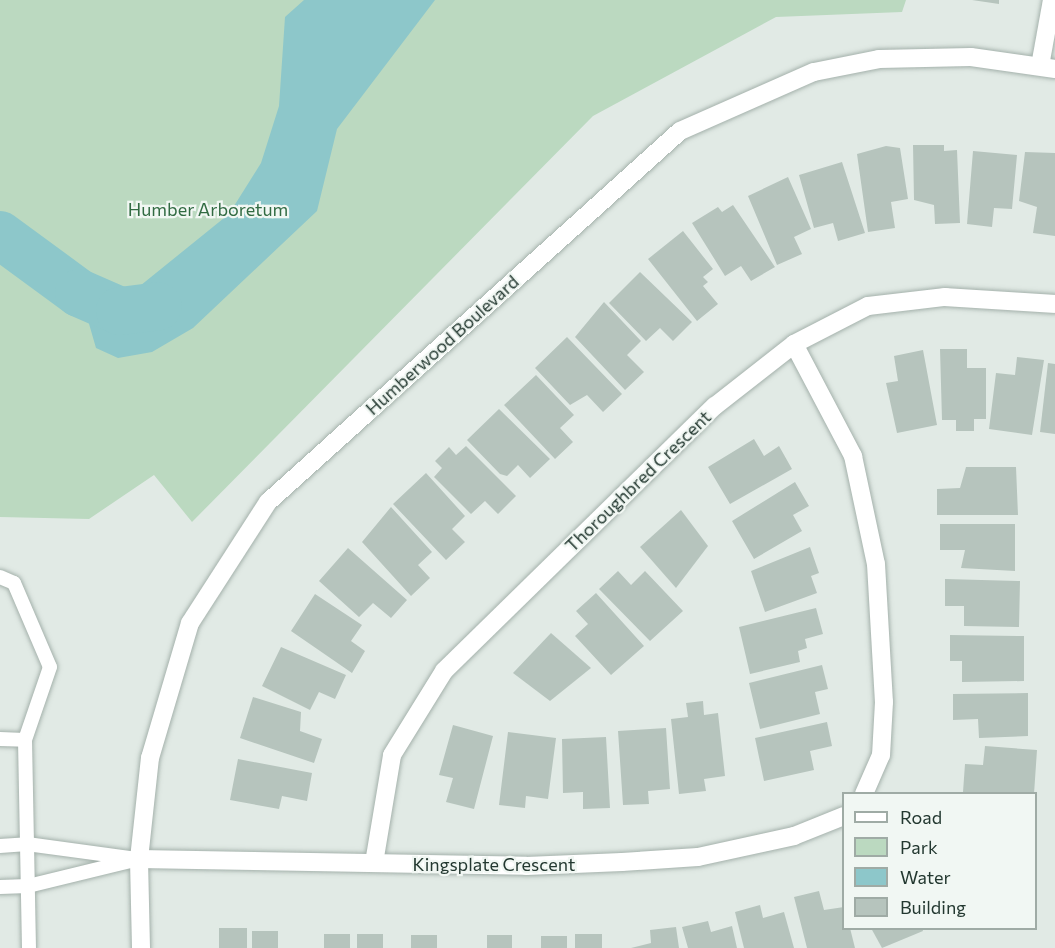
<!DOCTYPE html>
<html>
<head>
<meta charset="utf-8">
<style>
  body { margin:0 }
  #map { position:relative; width:1055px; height:948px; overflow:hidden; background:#e1eae5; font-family:Commissioner,sans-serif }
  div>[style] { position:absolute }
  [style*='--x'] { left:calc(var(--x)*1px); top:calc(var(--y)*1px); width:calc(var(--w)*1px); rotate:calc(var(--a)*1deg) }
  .green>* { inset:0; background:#bbd9c0 }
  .water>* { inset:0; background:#8dc7ca }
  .stream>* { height:8px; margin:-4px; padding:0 4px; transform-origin:4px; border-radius:4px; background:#8dc7ca }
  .river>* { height:48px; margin:-24px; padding:0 24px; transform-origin:24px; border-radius:24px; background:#8dc7ca }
  .building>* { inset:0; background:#b6c4bd; transform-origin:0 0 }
  .roads { filter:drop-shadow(0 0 2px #a4b1ab) drop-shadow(0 0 2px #a4b1ab) }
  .lane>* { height:14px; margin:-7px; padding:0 7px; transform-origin:7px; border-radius:7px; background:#fff }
  .street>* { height:18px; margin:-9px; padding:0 9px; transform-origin:9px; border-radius:9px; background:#fff }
  .secondary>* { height:18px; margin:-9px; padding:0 9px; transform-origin:9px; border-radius:9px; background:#fff }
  span { translate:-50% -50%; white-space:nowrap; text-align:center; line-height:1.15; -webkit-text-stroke:4.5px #f1f7f3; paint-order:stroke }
  .park-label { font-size:18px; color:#316b42 }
  .street-label { font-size:18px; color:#233830 }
  .legend { position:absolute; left:842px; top:792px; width:195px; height:138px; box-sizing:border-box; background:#f1f7f3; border:2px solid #9faba5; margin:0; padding:8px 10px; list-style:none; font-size:18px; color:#233830 }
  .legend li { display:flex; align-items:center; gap:12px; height:30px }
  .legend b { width:30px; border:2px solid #9faba5 }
</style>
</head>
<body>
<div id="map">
  <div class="green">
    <i style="clip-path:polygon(0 0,906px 0,902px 12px,776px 17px,593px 116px,192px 522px,154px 475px,89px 519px,0 517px)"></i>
  </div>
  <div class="water">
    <i style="clip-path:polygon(304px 0,435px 0,337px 129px,317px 211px,193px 328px,152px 352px,118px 358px,96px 348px,83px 303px,130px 294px,229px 214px,261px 163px,279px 106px,285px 17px)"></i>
  </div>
  <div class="stream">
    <i style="--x:0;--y:259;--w:94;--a:27.9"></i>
  </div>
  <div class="river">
    <i style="--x:0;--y:235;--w:98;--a:36.3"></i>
    <i style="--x:79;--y:293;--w:45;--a:23.7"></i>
    <i style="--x:120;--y:311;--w:38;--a:-7"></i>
  </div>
  <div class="building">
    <i style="clip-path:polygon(972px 0,999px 0,999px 4px)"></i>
    <i style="clip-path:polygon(913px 145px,944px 145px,944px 151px,957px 150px,960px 223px,935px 224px,934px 205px,914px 200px)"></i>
    <i style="clip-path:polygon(886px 146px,900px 148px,908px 199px,891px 202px,895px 228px,868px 232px,857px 154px)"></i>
    <i style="clip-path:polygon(973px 151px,1017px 155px,1012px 209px,994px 208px,992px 227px,967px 224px)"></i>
    <i style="clip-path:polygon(1025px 152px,1055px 153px,1055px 236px,1033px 233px,1037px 207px,1019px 201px)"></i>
    <i style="clip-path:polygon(842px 162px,865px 233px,838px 241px,833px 223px,814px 228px,799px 175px)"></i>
    <i style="clip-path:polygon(788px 177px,811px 229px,794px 237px,802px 254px,777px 265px,748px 196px)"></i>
    <i style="clip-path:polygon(733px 205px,775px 267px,751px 281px,741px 266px,725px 276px,692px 223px,718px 207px,722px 212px)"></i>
    <i style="clip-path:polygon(683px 231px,713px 269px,703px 277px,708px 282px,703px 286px,718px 304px,697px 321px,648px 259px)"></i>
    <i style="clip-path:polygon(640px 272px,692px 322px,673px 341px,660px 328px,646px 341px,609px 303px)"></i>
    <i style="clip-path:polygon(604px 302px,641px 341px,627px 355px,644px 372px,625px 390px,575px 337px)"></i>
    <i style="clip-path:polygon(567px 337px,622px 394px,603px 412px,587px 395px,570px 405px,535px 368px)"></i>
    <i style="clip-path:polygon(940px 349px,967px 349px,967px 368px,986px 368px,986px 419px,974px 419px,974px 431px,956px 431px,956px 420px,942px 420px)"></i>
    <i style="clip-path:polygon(923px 350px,937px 425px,897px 433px,886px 383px,898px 381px,894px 356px)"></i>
    <i style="clip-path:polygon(1017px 357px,1044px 360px,1032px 435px,989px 429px,996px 373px,1015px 375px)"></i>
    <i style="clip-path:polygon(1048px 363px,1055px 364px,1055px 434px,1040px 432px)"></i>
    <i style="clip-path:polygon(536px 375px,574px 415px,560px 428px,573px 442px,555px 459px,504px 405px)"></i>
    <i style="clip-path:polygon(499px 409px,550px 459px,530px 478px,518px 465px,507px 476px,500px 474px,467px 440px)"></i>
    <i style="clip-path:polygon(754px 439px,764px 456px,779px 446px,792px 469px,730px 504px,708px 467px)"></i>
    <i style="clip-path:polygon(466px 446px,516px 496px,498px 514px,485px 501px,471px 514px,434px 477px,442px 468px,435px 461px,449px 447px,456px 455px)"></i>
    <i style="clip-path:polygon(966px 467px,1016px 467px,1018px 515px,937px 515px,937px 489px,960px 488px)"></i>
    <i style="clip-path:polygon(426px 473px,465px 516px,452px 529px,465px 542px,446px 560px,393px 504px)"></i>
    <i style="clip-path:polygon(795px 482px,809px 506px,793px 515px,802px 531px,754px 559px,732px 521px)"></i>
    <i style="clip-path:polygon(391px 507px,432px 552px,418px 565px,430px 578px,411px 596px,362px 542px)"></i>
    <i style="clip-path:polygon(681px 510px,708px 546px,676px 588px,640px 547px)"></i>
    <i style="clip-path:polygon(940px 524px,1015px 524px,1015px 571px,961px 568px,965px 550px,940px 550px)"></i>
    <i style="clip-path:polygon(810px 547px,819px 573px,811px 576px,817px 593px,765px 612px,751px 571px)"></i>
    <i style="clip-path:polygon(348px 548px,407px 600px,391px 618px,373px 603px,359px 617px,319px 581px)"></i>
    <i style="clip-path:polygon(618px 571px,631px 585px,645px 571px,683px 611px,650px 641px,599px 589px)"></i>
    <i style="clip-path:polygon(945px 579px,1020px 581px,1019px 627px,964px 626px,964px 606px,945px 606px)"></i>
    <i style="clip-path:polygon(596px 593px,644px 646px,611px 675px,575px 636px,588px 624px,576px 611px)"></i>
    <i style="clip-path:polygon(315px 594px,362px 625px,351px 641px,365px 651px,352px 673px,291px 631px)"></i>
    <i style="clip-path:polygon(816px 608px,823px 634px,805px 639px,807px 648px,798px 651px,800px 662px,750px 674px,739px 627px)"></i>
    <i style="clip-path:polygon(551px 633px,591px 668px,550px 701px,513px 673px)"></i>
    <i style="clip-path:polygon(950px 635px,1024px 636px,1024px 681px,962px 682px,962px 661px,950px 661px)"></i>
    <i style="clip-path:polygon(281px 647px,346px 675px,335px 699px,319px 692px,310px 710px,262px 686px)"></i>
    <i style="clip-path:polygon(822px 665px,828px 689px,815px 692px,820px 714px,760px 729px,749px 683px)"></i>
    <i style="clip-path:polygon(1028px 693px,1028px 736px,979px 738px,978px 719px,953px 720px,953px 694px)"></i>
    <i style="clip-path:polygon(253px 697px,301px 712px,300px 731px,322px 739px,314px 763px,240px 738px)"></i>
    <i style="clip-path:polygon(703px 701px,704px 715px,718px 713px,725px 776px,704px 779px,706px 791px,679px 794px,671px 719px,688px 717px,686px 703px)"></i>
    <i style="clip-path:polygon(827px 722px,832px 746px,810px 751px,814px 770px,764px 781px,755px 738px)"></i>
    <i style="clip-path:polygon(453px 725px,493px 736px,474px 809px,446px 802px,453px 778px,439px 775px)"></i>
    <i style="clip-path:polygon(666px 728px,670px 789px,648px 791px,649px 804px,623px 805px,618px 731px)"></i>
    <i style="clip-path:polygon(508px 732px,556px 738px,548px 799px,526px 796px,525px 808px,499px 805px)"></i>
    <i style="clip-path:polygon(606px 737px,610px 808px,583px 809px,583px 792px,563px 793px,562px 739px)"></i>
    <i style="clip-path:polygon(985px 746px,1037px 750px,1034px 794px,963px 792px,965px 764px,983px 765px)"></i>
    <i style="clip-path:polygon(238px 759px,312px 773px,307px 801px,282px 796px,279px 809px,230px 800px)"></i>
    <i style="clip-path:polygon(819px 891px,824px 910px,844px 907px,844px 928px,850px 928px,855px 948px,807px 948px,794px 897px)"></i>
    <i style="clip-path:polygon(760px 905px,763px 918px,784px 912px,794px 948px,744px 948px,735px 912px)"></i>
    <i style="clip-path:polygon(708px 921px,711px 932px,732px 926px,737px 948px,688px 948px,682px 927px)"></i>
    <i style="clip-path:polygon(676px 927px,679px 948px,631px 948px,651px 943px,650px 930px)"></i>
    <i style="left:219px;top:928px;width:28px;height:20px"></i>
    <i style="clip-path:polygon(871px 928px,922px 928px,923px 931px,882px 948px)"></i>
    <i style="left:252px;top:931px;width:26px;height:17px"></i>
    <i style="left:350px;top:934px;width:14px;height:26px;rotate:90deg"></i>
    <i style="left:357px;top:934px;width:26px;height:14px"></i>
    <i style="left:575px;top:934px;width:27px;height:14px"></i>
    <i style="left:411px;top:935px;width:26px;height:13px"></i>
    <i style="left:512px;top:935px;width:13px;height:25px;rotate:90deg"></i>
    <i style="left:541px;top:936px;width:26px;height:12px"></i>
  </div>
  <div class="roads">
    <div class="lane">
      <i style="--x:0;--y:577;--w:15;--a:23"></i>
      <i style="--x:14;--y:583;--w:91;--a:66.8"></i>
      <i style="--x:50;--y:667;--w:77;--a:108.9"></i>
      <i style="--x:25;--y:740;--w:208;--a:88.9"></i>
      <i style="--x:0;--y:739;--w:25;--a:2"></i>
      <i style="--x:0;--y:846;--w:27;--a:-4"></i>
      <i style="--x:27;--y:844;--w:105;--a:7.7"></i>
      <i style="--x:0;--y:887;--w:28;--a:-2"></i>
      <i style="--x:28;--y:886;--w:114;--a:-13.7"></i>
    </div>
    <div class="street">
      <i style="--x:1040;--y:66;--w:67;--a:-79.7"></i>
      <i style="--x:794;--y:344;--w:127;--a:62.2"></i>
      <i style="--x:853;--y:456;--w:110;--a:78"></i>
      <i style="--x:876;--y:564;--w:138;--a:86.7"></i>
      <i style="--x:884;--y:702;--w:53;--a:93.2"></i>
      <i style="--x:881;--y:755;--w:43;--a:113.6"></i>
      <i style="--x:139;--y:859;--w:387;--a:1"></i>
      <i style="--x:526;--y:866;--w:96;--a:-2.4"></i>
      <i style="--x:622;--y:862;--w:76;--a:-3.8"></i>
      <i style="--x:698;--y:857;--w:98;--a:-12.3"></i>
      <i style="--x:794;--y:836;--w:54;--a:-21.8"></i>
      <i style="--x:374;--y:863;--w:109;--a:-80.5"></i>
      <i style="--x:392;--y:755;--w:99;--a:-58.2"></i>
      <i style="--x:444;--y:671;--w:379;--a:-44.4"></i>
      <i style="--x:715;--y:406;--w:100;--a:-38.1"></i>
      <i style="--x:794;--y:344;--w:83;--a:-27.2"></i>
      <i style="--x:868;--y:306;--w:78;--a:-6.7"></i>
      <i style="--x:945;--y:297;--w:110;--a:3.6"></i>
    </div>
    <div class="secondary">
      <i style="--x:141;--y:948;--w:89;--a:-91.3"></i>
      <i style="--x:139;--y:859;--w:102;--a:-83.8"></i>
      <i style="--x:150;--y:758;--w:141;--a:-73.5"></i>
      <i style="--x:190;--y:623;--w:144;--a:-57.2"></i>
      <i style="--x:268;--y:502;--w:554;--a:-42"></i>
      <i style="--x:680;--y:131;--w:146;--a:-23.8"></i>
      <i style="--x:814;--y:72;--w:66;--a:-11.3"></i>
      <i style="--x:879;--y:59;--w:92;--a:-1.2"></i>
      <i style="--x:971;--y:57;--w:85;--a:8.1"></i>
    </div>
  </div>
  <div class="park-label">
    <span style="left:208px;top:209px">Humber Arboretum</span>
  </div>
  <div class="street-label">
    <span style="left:442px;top:345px;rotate:-42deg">Humberwood Boulevard</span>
    <span style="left:638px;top:481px;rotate:-44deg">Thoroughbred Crescent</span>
    <span style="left:494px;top:864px">Kingsplate Crescent</span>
  </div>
  <ul class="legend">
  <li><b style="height:8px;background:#fff"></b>Road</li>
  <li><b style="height:16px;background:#bbd9c0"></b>Park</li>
  <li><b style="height:16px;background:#8dc7ca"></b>Water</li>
  <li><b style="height:16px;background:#b6c4bd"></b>Building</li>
  </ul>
</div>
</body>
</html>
